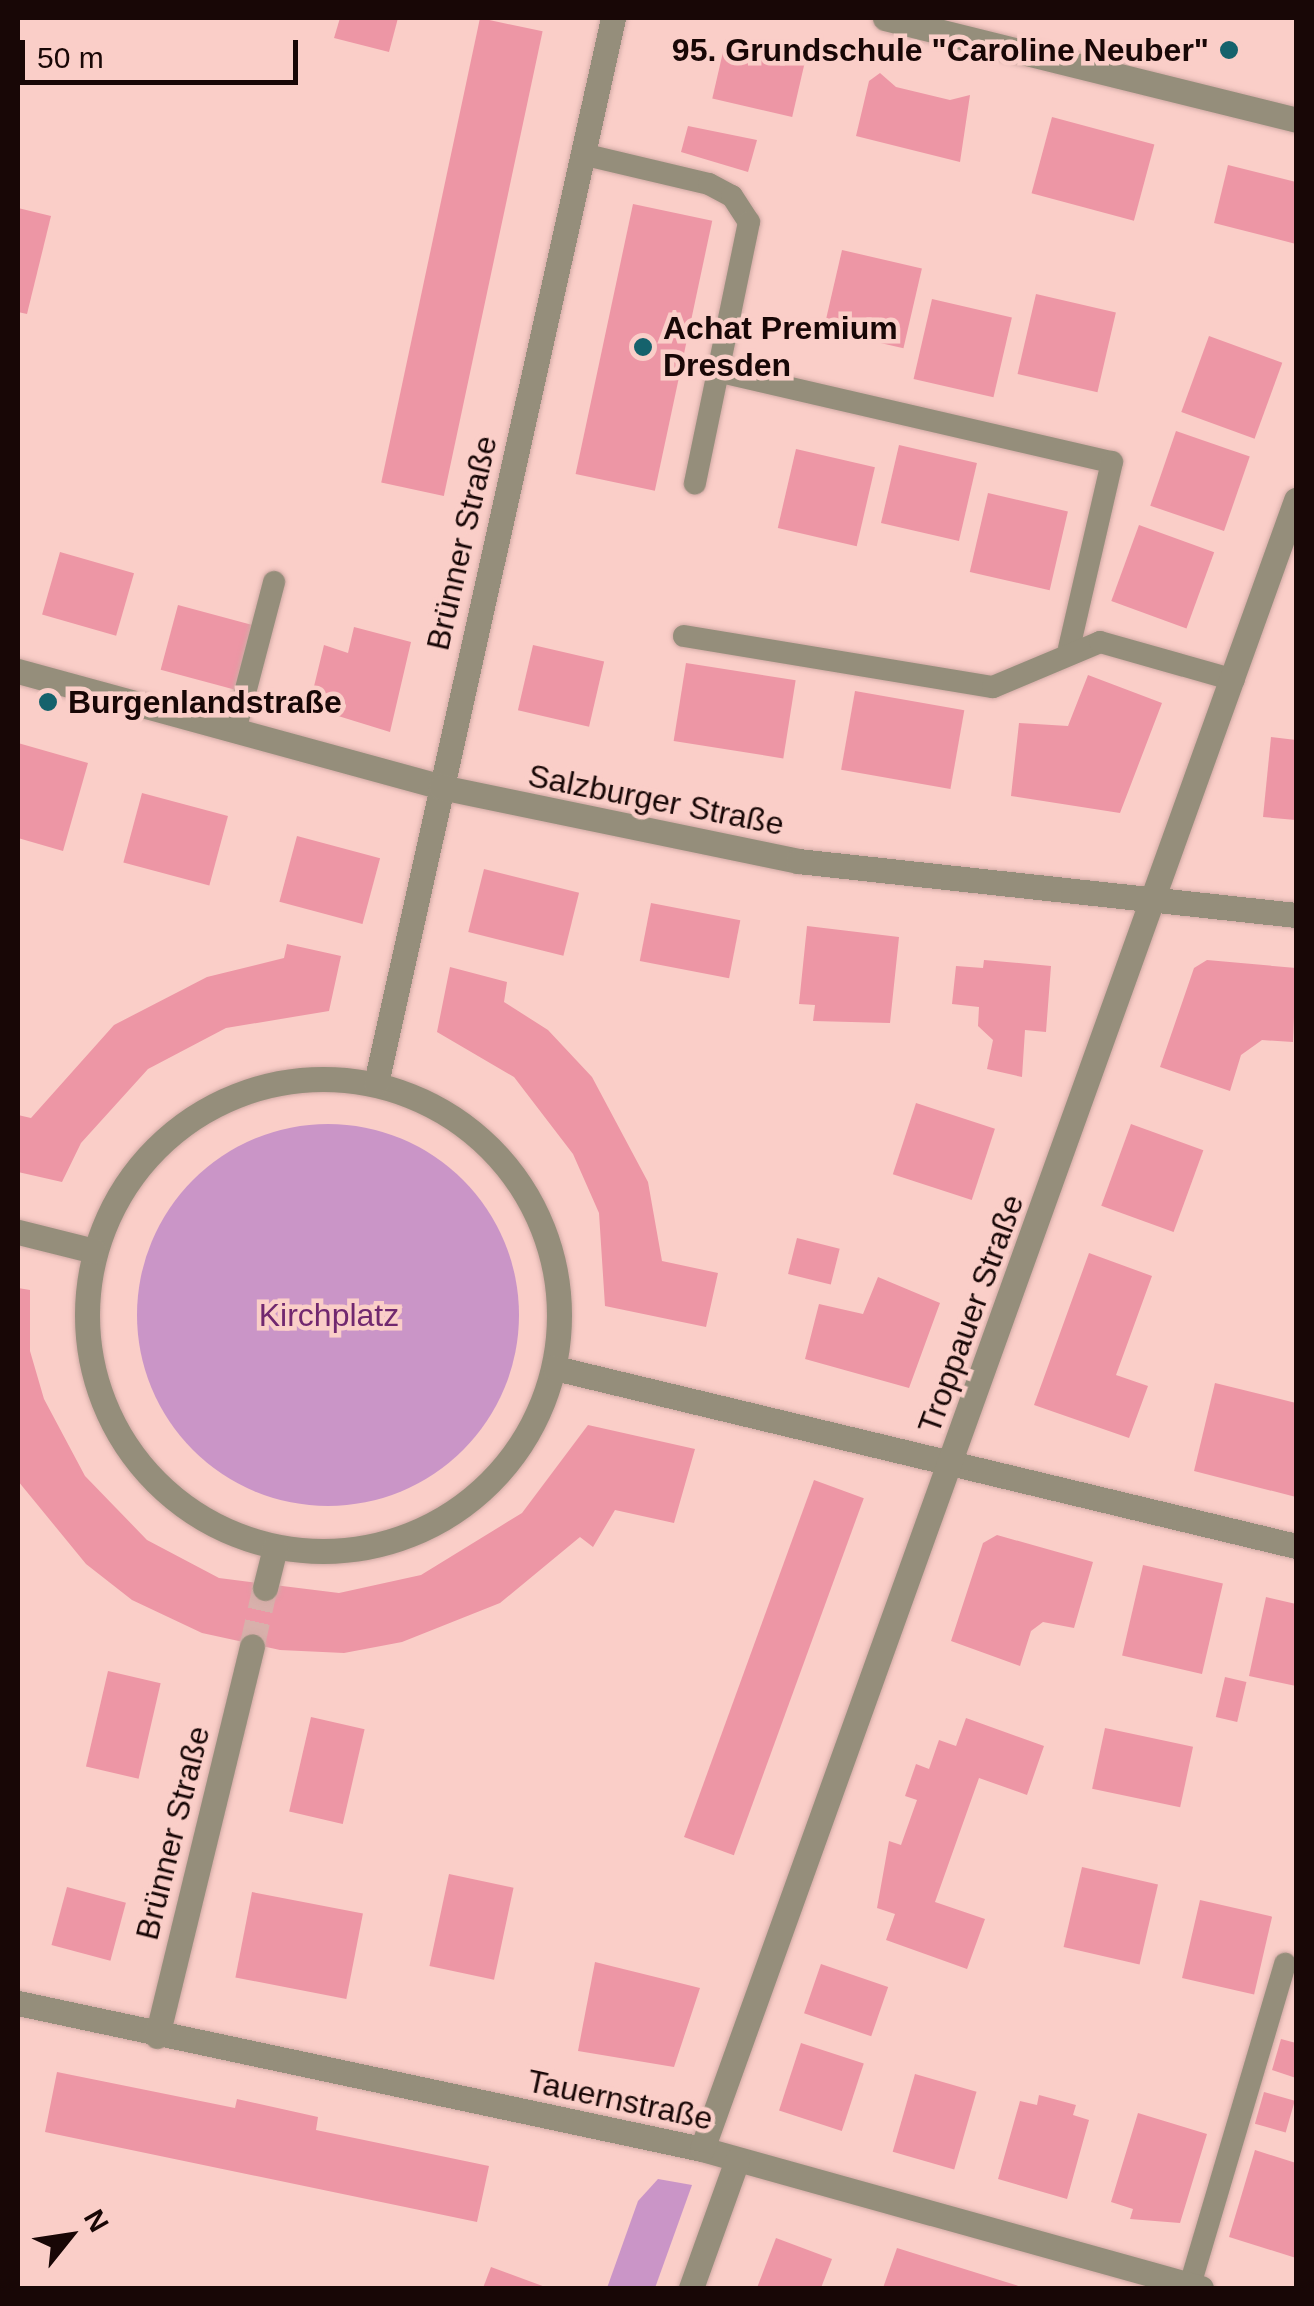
<!DOCTYPE html>
<html>
<head>
<meta charset="utf-8">
<style>
  body { margin:0 }
  #map { position:relative; width:1314px; height:2306px; overflow:hidden; background:#facec8; font-family:Helvetica,sans-serif }
  div>[style] { position:absolute }
  [style*='--x'] { left:calc(var(--x)*1px); top:calc(var(--y)*1px); width:calc(var(--w)*1px); rotate:calc(var(--a)*1deg) }
  .green>* { inset:0; background:#ca95c7 }
  .round { border-radius:50% }
  .building>* { inset:0; background:#ed96a5; transform-origin:0 0 }
  .minor-tunnel>* { height:25px; margin-top:-12.5px; transform-origin:0; background:repeating-linear-gradient(90deg,#d8b0ab 0 25px,transparent 0 37px) }
  .roads { filter:drop-shadow(0 0 2px #d1aaa5) drop-shadow(0 0 2px #d1aaa5) }
  .service>* { height:22px; margin:-11px; padding:0 11px; transform-origin:11px; border-radius:11px; background:#958e7b }
  .minor>* { height:25px; margin:-12.5px; padding:0 12.5px; transform-origin:12.5px; border-radius:12.5px; background:#958e7b }
  .minor>.ring { margin:-12.5px; padding:0; box-sizing:content-box; background:none; border:25px solid #958e7b; border-radius:50% }
  .tertiary>* { height:25px; margin:-12.5px; padding:0 12.5px; transform-origin:12.5px; border-radius:12.5px; background:#958e7b }
  .dots>* { width:28px; height:28px; translate:-50% -50%; box-sizing:border-box; border:5px solid #facec8; border-radius:50% }
  span { translate:-50% -50%; white-space:nowrap; text-align:center; line-height:1.15; -webkit-text-stroke:9px #facec8; paint-order:stroke }
  .poi-label { font-size:32px; color:#180706; font-weight:700 }
  .right { translate:-100% -50%; text-align:right }
  .left { translate:0 -50%; text-align:left }
  .street-label { font-size:32px; color:#180706 }
  .park-label { font-size:32px; color:#71286f }
  .frame { position:absolute; inset:0; border:20px solid #180706; pointer-events:none }
  .north { position:absolute; left:20px; top:2186px; width:100px; height:100px; -webkit-text-stroke:8px #facec8; paint-order:stroke; rotate:60deg; font-size:28px; font-weight:700; line-height:40px; text-align:center; color:#180706 }
  .north::after { content:''; display:block; margin:auto; width:35px; height:45px; background:#180706; clip-path:polygon(50% 0,100% 100%,50% 72%,0 100%) }
  .scale { position:absolute; left:20px; top:40px; width:278px; height:45px; box-sizing:border-box; border:5px solid #180706; border-top:0; padding-left:12px; font-size:30px; line-height:35px; white-space:nowrap; color:#180706; -webkit-text-stroke:8px #facec8; paint-order:stroke }
</style>
</head>
<body>
<div id="map">
  <div class="green">
    <i class="round" style="left:137px;top:1124px;width:382px;height:382px"></i>
    <i style="clip-path:polygon(658px 2179px,692px 2185px,655px 2288px,607px 2288px,638px 2201px)"></i>
  </div>
  <div class="building">
    <i style="clip-path:polygon(340px 18px,398px 18px,389px 52px,334px 38px)"></i>
    <i style="left:480px;top:18px;width:64px;height:475px;rotate:12deg"></i>
    <i style="left:726px;top:39px;width:82px;height:61px;rotate:13deg"></i>
    <i style="clip-path:polygon(880px 73px,896px 87px,950px 100px,970px 95px,960px 162px,856px 136px,869px 81px)"></i>
    <i style="left:1052px;top:117px;width:106px;height:79px;rotate:15deg"></i>
    <i style="clip-path:polygon(688px 126px,757px 140px,748px 172px,681px 152px)"></i>
    <i style="clip-path:polygon(1228px 165px,1296px 182px,1296px 244px,1214px 223px)"></i>
    <i style="left:633px;top:204px;width:81px;height:276px;rotate:12deg"></i>
    <i style="clip-path:polygon(18px 208px,51px 216px,27px 314px,18px 312px)"></i>
    <i style="left:842px;top:250px;width:82px;height:82px;rotate:13deg"></i>
    <i style="left:1036px;top:294px;width:82px;height:82px;rotate:13deg"></i>
    <i style="left:932px;top:299px;width:82px;height:82px;rotate:13deg"></i>
    <i style="left:1209px;top:336px;width:78px;height:81px;rotate:20deg"></i>
    <i style="left:1176px;top:431px;width:78px;height:79px;rotate:19deg"></i>
    <i style="left:899px;top:445px;width:80px;height:80px;rotate:13deg"></i>
    <i style="left:796px;top:449px;width:81px;height:81px;rotate:13deg"></i>
    <i style="left:988px;top:493px;width:82px;height:81px;rotate:13deg"></i>
    <i style="left:1139px;top:525px;width:80px;height:81px;rotate:20deg"></i>
    <i style="left:60px;top:552px;width:77px;height:65px;rotate:16deg"></i>
    <i style="left:178px;top:605px;width:81px;height:67px;rotate:15deg"></i>
    <i style="clip-path:polygon(354px 627px,411px 642px,390px 732px,309px 707px,324px 645px,348px 653px)"></i>
    <i style="left:533px;top:645px;width:73px;height:67px;rotate:13deg"></i>
    <i style="left:686px;top:663px;width:111px;height:79px;rotate:9deg"></i>
    <i style="clip-path:polygon(1088px 675px,1162px 703px,1120px 813px,1011px 796px,1019px 723px,1068px 726px)"></i>
    <i style="left:855px;top:691px;width:111px;height:80px;rotate:10deg"></i>
    <i style="clip-path:polygon(1271px 737px,1296px 740px,1296px 820px,1263px 817px)"></i>
    <i style="clip-path:polygon(18px 743px,88px 763px,63px 851px,18px 838px)"></i>
    <i style="left:142px;top:793px;width:89px;height:72px;rotate:15deg"></i>
    <i style="left:297px;top:836px;width:86px;height:68px;rotate:15deg"></i>
    <i style="left:484px;top:869px;width:98px;height:65px;rotate:14deg"></i>
    <i style="left:651px;top:903px;width:91px;height:59px;rotate:11deg"></i>
    <i style="clip-path:polygon(807px 926px,899px 937px,890px 1023px,813px 1021px,815px 1005px,799px 1004px)"></i>
    <i style="clip-path:polygon(287px 944px,341px 956px,329px 1011px,226px 1028px,148px 1069px,81px 1143px,62px 1182px,18px 1172px,18px 1115px,31px 1118px,114px 1025px,207px 977px,284px 958px)"></i>
    <i style="clip-path:polygon(984px 960px,1051px 966px,1046px 1032px,1025px 1030px,1022px 1077px,987px 1069px,993px 1040px,978px 1026px,979px 1007px,952px 1004px,956px 966px,983px 968px)"></i>
    <i style="clip-path:polygon(1207px 960px,1296px 968px,1293px 1042px,1262px 1040px,1241px 1055px,1230px 1091px,1160px 1067px,1194px 968px)"></i>
    <i style="clip-path:polygon(450px 967px,507px 982px,504px 1002px,548px 1030px,592px 1077px,648px 1182px,662px 1261px,718px 1273px,706px 1327px,605px 1306px,599px 1213px,573px 1154px,514px 1077px,437px 1032px)"></i>
    <i style="left:916px;top:1103px;width:83px;height:75px;rotate:18deg"></i>
    <i style="left:1131px;top:1124px;width:77px;height:87px;rotate:20deg"></i>
    <i style="left:797px;top:1238px;width:44px;height:37px;rotate:14deg"></i>
    <i style="clip-path:polygon(1089px 1253px,1152px 1276px,1116px 1375px,1148px 1386px,1129px 1438px,1034px 1405px)"></i>
    <i style="clip-path:polygon(878px 1277px,940px 1303px,909px 1388px,805px 1359px,819px 1304px,863px 1314px)"></i>
    <i style="clip-path:polygon(18px 1288px,30px 1290px,30px 1351px,44px 1399px,85px 1476px,147px 1540px,219px 1578px,339px 1593px,421px 1575px,522px 1513px,588px 1425px,695px 1449px,674px 1523px,615px 1510px,593px 1547px,580px 1537px,500px 1603px,402px 1642px,344px 1653px,280px 1650px,202px 1633px,132px 1600px,86px 1564px,18px 1481px)"></i>
    <i style="clip-path:polygon(1215px 1383px,1296px 1403px,1296px 1497px,1194px 1471px)"></i>
    <i style="left:814px;top:1480px;width:53px;height:380px;rotate:20deg"></i>
    <i style="clip-path:polygon(997px 1535px,1093px 1562px,1074px 1628px,1043px 1622px,1031px 1631px,1020px 1666px,951px 1641px,983px 1543px)"></i>
    <i style="left:1143px;top:1565px;width:82px;height:93px;rotate:13deg"></i>
    <i style="clip-path:polygon(1266px 1597px,1296px 1604px,1296px 1686px,1249px 1676px)"></i>
    <i style="left:108px;top:1671px;width:54px;height:98px;rotate:13deg"></i>
    <i style="left:1225px;top:1677px;width:22px;height:41px;rotate:13deg"></i>
    <i style="left:311px;top:1717px;width:55px;height:97px;rotate:13deg"></i>
    <i style="clip-path:polygon(966px 1718px,1044px 1746px,1027px 1795px,979px 1778px,935px 1902px,985px 1919px,967px 1969px,886px 1940px,895px 1914px,877px 1908px,889px 1841px,901px 1845px,917px 1800px,905px 1796px,916px 1764px,929px 1769px,939px 1740px,956px 1746px)"></i>
    <i style="left:1105px;top:1728px;width:90px;height:62px;rotate:12deg"></i>
    <i style="left:1082px;top:1867px;width:78px;height:82px;rotate:13deg"></i>
    <i style="left:449px;top:1874px;width:66px;height:94px;rotate:12deg"></i>
    <i style="left:67px;top:1887px;width:61px;height:60px;rotate:15deg"></i>
    <i style="left:252px;top:1892px;width:113px;height:87px;rotate:11deg"></i>
    <i style="left:1200px;top:1900px;width:74px;height:80px;rotate:13deg"></i>
    <i style="clip-path:polygon(595px 1962px,700px 1988px,674px 2067px,578px 2051px)"></i>
    <i style="left:821px;top:1964px;width:71px;height:52px;rotate:19deg"></i>
    <i style="clip-path:polygon(1281px 2039px,1296px 2043px,1296px 2078px,1272px 2070px)"></i>
    <i style="left:801px;top:2043px;width:66px;height:71px;rotate:18deg"></i>
    <i style="clip-path:polygon(57px 2072px,235px 2108px,237px 2099px,318px 2117px,316px 2130px,489px 2166px,477px 2222px,45px 2132px)"></i>
    <i style="left:915px;top:2074px;width:64px;height:81px;rotate:16deg"></i>
    <i style="left:1264px;top:2092px;width:32px;height:33px;rotate:16deg"></i>
    <i style="clip-path:polygon(1039px 2095px,1076px 2105px,1073px 2115px,1089px 2120px,1067px 2199px,998px 2179px,1020px 2101px,1037px 2105px)"></i>
    <i style="clip-path:polygon(1138px 2113px,1207px 2134px,1180px 2223px,1130px 2219px,1133px 2209px,1111px 2202px)"></i>
    <i style="clip-path:polygon(1255px 2150px,1296px 2163px,1296px 2258px,1229px 2237px)"></i>
    <i style="clip-path:polygon(776px 2238px,832px 2259px,821px 2288px,757px 2288px)"></i>
    <i style="clip-path:polygon(897px 2248px,1025px 2288px,883px 2288px)"></i>
    <i style="clip-path:polygon(491px 2267px,548px 2288px,483px 2288px)"></i>
  </div>
  <div class="minor-tunnel">
    <i style="--x:252;--y:1646;--w:59;--a:-77.4"></i>
  </div>
  <div class="roads">
    <div class="service">
      <i style="--x:582;--y:154;--w:130;--a:13.3"></i>
      <i style="--x:709;--y:184;--w:26;--a:28"></i>
      <i style="--x:732;--y:196;--w:31;--a:57"></i>
      <i style="--x:749;--y:222;--w:267;--a:101.7"></i>
      <i style="--x:721;--y:372;--w:401;--a:13"></i>
      <i style="--x:1112;--y:462;--w:191;--a:103"></i>
      <i style="--x:684;--y:636;--w:313;--a:9.4"></i>
      <i style="--x:993;--y:687;--w:116;--a:-22.8"></i>
      <i style="--x:1100;--y:642;--w:139;--a:15.8"></i>
      <i style="--x:235;--y:731;--w:154;--a:-75.3"></i>
      <i style="--x:1190;--y:2285;--w:335;--a:-73.5"></i>
    </div>
    <div class="minor">
      <i style="--x:885;--y:18;--w:423;--a:13.9"></i>
      <i class="ring" style="left:87px;top:1079px;width:447px;height:447px"></i>
      <i style="--x:376;--y:1083;--w:1091;--a:-77.45"></i>
      <i style="--x:18;--y:1232;--w:78;--a:14"></i>
      <i style="--x:555;--y:1368;--w:762;--a:13.51"></i>
      <i style="--x:265;--y:1588;--w:41;--a:-76"></i>
      <i style="--x:18;--y:2003;--w:699;--a:12.05"></i>
      <i style="--x:702;--y:2149;--w:518;--a:15.57"></i>
      <i style="--x:157;--y:2036;--w:401;--a:-76.3"></i>
      <i style="--x:702;--y:2149;--w:1753;--a:-70.19"></i>
      <i style="--x:691;--y:2288;--w:136;--a:-70.2"></i>
    </div>
    <div class="tertiary">
      <i style="--x:18;--y:671;--w:439;--a:15.3"></i>
      <i style="--x:441;--y:787;--w:365;--a:11.7"></i>
      <i style="--x:798;--y:861;--w:501;--a:6.19"></i>
    </div>
  </div>
  <div class="dots">
    <i style="left:1229px;top:50px;background:#15626c"></i>
    <i style="left:643px;top:347px;background:#15626c"></i>
    <i style="left:48px;top:702px;background:#15626c"></i>
  </div>
  <div class="poi-label">
    <span class="right" style="left:1209px;top:50px">95. Grundschule "Caroline Neuber"</span>
    <span class="left" style="left:663px;top:347px">Achat Premium<br>Dresden</span>
    <span class="left" style="left:68px;top:702px">Burgenlandstraße</span>
  </div>
  <div class="street-label">
    <span style="left:462px;top:543px;rotate:-77deg">Brünner Straße</span>
    <span style="left:656px;top:800px;rotate:11deg">Salzburger Straße</span>
    <span style="left:971px;top:1314px;rotate:-70deg">Troppauer Straße</span>
    <span style="left:173px;top:1833px;rotate:-76deg">Brünner Straße</span>
    <span style="left:620px;top:2100px;rotate:12deg">Tauernstraße</span>
  </div>
  <div class="park-label">
    <span style="left:329px;top:1315px">Kirchplatz</span>
  </div>
  <div class="frame"></div>
  <div class="north">N</div>
  <div class="scale">50 m</div>
</div>
</body>
</html>
